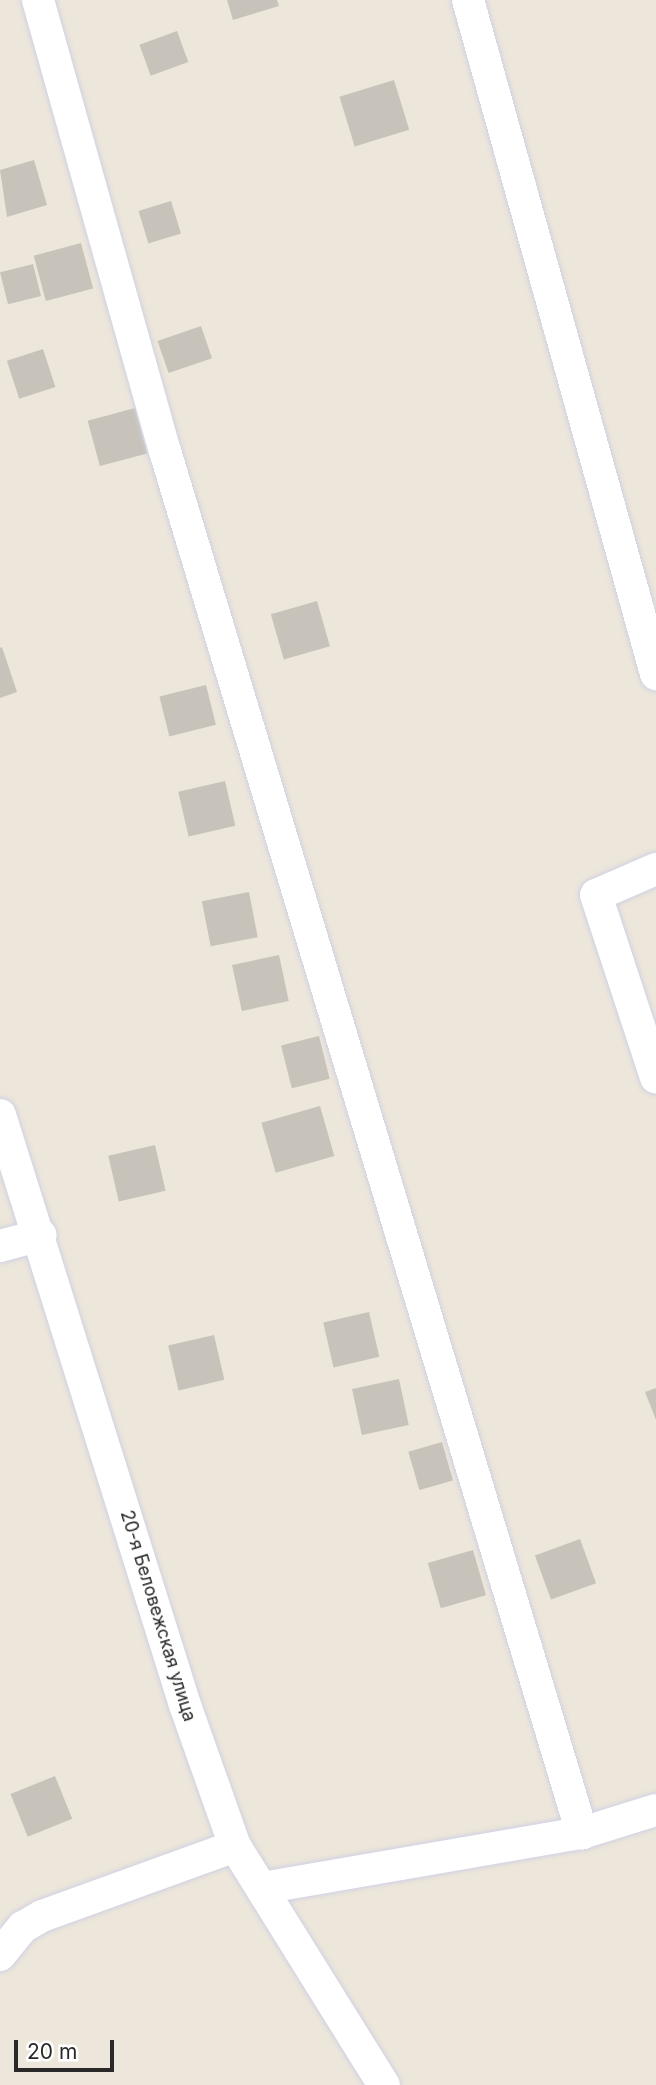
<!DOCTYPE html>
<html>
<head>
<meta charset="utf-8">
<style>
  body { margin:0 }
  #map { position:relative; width:656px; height:2085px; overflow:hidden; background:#ede6da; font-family:Inter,sans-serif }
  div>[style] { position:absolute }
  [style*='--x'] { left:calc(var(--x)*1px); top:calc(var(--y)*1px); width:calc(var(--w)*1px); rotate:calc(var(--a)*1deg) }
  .building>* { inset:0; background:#c8c3ba; transform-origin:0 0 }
  .roads { filter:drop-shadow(0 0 2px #cfd1e4) drop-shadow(0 0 2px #cfd1e4) }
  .street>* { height:32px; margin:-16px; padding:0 16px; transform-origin:16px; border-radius:16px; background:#fff }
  span { translate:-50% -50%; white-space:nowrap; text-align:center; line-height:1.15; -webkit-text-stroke:5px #fff; paint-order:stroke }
  .street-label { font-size:18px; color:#292929 }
  .scale { position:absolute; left:14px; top:2040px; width:100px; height:32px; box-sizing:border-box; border:4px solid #292929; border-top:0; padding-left:9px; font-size:21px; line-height:24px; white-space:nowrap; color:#292929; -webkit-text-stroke:5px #fff; paint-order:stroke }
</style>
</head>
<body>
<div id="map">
  <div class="building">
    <i style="clip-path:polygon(227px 0,277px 0,279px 6px,233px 20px)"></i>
    <i style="left:177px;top:31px;width:33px;height:40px;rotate:70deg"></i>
    <i style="left:394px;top:80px;width:52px;height:57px;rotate:73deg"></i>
    <i style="clip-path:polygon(34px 160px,47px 205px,7px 217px,0 170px)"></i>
    <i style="left:171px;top:201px;width:34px;height:34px;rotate:73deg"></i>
    <i style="left:81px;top:243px;width:47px;height:49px;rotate:75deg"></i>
    <i style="left:33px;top:264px;width:33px;height:34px;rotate:76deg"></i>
    <i style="left:201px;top:326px;width:34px;height:46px;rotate:71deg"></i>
    <i style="left:43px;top:349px;width:40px;height:38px;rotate:72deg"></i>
    <i style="left:135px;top:408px;width:47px;height:49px;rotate:75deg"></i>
    <i style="left:317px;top:601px;width:47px;height:48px;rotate:74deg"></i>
    <i style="clip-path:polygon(2px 647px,17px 692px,0 698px,0 648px)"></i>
    <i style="left:206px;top:685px;width:41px;height:48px;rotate:76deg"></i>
    <i style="left:225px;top:781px;width:46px;height:48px;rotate:77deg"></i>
    <i style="left:249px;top:892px;width:46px;height:48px;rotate:79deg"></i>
    <i style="left:279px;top:955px;width:47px;height:48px;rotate:78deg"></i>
    <i style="left:319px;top:1036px;width:44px;height:39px;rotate:76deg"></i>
    <i style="left:320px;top:1106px;width:52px;height:61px;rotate:74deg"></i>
    <i style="left:155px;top:1145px;width:47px;height:48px;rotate:77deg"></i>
    <i style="left:369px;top:1312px;width:46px;height:47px;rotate:77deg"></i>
    <i style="left:214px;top:1335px;width:46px;height:47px;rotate:77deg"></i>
    <i style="left:399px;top:1379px;width:47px;height:48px;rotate:78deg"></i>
    <i style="clip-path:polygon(656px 1388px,656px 1420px,645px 1392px)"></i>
    <i style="left:442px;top:1442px;width:40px;height:35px;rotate:74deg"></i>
    <i style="left:580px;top:1539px;width:47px;height:48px;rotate:70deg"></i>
    <i style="left:473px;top:1550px;width:47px;height:47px;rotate:74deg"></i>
    <i style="left:55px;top:1776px;width:46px;height:48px;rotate:68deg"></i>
  </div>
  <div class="roads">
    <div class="street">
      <i style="--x:38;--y:0;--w:469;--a:74.3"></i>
      <i style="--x:165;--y:451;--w:1444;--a:73.21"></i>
      <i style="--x:468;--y:0;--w:700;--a:74.41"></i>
      <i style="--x:656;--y:869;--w:65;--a:156.6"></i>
      <i style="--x:596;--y:895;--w:192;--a:71.8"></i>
      <i style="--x:0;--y:1115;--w:618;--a:72.59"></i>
      <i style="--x:185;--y:1705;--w:150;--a:70.5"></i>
      <i style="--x:235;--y:1846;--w:282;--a:58.1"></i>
      <i style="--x:0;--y:1246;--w:42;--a:-15"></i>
      <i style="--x:262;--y:1888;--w:325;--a:-9.8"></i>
      <i style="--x:582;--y:1833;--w:77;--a:-17.3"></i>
      <i style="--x:0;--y:1955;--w:36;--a:-51"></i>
      <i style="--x:23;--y:1927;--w:22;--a:-30"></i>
      <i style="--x:42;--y:1916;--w:205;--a:-19.9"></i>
    </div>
  </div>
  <div class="street-label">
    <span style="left:158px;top:1616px;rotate:73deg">20-я Беловежская улица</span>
  </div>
  <div class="scale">20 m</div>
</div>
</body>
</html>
